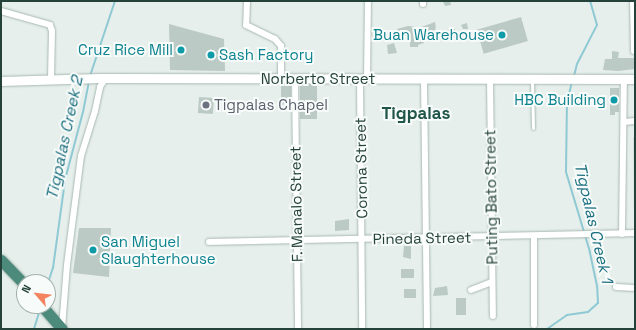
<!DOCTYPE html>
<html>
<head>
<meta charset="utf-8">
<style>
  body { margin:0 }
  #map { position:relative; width:636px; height:330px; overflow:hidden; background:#e6efeb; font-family:"Space Grotesk",sans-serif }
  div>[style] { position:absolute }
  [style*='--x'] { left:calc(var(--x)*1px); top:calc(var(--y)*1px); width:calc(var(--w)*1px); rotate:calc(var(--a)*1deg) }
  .built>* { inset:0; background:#d4dfda }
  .stream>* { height:2px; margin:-1px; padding:0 1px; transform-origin:1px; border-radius:1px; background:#8ec9d4 }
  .building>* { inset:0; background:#bbcac4; transform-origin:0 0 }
  .roads { filter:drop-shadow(0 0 1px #a8b8b2) drop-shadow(0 0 1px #a8b8b2) }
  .service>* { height:3px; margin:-1.5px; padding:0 1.5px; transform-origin:1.5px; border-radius:1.5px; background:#fff }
  .minor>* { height:6px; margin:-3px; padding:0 3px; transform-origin:3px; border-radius:3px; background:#fff }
  .secondary>* { height:9px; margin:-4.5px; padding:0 4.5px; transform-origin:4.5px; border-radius:4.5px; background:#fff }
  .trunk>* { height:11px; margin:-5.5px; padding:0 5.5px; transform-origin:5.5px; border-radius:5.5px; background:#4c8a7c }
  .dots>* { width:11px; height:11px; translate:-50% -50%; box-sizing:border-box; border:2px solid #f7fbf9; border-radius:50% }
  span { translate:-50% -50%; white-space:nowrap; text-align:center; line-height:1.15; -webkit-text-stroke:4px #f7fbf9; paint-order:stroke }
  .culture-label { font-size:15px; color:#0d838f }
  .right { translate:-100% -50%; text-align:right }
  .left { translate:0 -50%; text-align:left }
  .street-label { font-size:15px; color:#24423a }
  .worship-label { font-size:15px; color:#5b616d }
  .water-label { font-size:16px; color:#1c6f80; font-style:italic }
  .quarter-label { font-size:17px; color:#1f5548; font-weight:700 }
  .frame { position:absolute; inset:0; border:2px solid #24423a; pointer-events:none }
  .north { position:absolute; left:16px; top:274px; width:40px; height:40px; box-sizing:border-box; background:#f7fbf9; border:1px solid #a3b1ad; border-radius:50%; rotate:298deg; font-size:11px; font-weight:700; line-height:16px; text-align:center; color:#24423a }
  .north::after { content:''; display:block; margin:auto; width:14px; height:18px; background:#f4845f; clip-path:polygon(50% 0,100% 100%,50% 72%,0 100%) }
</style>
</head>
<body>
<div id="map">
  <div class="built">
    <i style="clip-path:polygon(633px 137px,635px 137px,635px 223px,634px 223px)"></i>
  </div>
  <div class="stream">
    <i style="--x:90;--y:76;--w:79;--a:-71.6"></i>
    <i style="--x:574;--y:76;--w:12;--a:-76"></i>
    <i style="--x:577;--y:64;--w:44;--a:-62.9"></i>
    <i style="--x:597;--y:25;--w:25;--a:-106"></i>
    <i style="--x:48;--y:283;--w:16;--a:-72"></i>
    <i style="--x:53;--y:268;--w:89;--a:-82.2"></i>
    <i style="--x:65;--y:180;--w:70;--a:-75.2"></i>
    <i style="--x:83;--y:112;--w:31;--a:-79"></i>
    <i style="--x:34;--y:329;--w:21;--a:-73"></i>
    <i style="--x:547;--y:329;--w:24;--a:-35"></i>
    <i style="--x:567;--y:315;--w:21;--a:-8"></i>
    <i style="--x:588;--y:312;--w:13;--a:-42"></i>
    <i style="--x:598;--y:303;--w:17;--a:-93"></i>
    <i style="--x:597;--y:286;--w:35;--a:-102"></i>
    <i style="--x:590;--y:252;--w:84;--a:-106.7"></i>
    <i style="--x:566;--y:172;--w:69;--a:-89.2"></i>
    <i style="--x:567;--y:103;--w:22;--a:-77"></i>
  </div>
  <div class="building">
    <i style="clip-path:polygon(443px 1px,450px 1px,451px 5px,445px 6px)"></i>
    <i style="left:521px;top:17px;width:25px;height:46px;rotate:74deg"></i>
    <i style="clip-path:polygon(435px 22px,436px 28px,435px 28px,438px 38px,424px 40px,424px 43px,418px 45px,418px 47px,410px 47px,410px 35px,399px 38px,397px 29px,408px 26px,416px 27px,416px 29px)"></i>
    <i style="clip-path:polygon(467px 23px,468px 29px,463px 29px,461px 25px)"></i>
    <i style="clip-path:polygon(169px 24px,224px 39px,225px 71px,170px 70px)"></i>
    <i style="clip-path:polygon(455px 29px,457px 37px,450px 39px,446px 31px)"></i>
    <i style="clip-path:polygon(394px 43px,397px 53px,388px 54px,387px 45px)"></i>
    <i style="clip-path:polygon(612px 51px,619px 52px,618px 58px,635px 58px,635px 69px,618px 71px,603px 70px,605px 59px,612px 59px)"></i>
    <i style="left:281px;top:84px;width:10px;height:21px"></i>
    <i style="left:300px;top:84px;width:17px;height:35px"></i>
    <i style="clip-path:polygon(610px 88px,619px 88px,619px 112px,615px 112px,615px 115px,610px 115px)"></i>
    <i style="left:199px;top:97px;width:15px;height:16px;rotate:4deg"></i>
    <i style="clip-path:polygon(349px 219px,349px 230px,335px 231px,335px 221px)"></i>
    <i style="clip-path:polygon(79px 228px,111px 228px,109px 277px,73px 273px)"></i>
    <i style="clip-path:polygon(404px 246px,411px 246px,411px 259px,403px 257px)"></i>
    <i style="left:401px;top:269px;width:13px;height:9px"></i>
    <i style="clip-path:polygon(447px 286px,448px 295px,433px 296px,435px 288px)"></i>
    <i style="left:404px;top:289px;width:12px;height:9px"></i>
    <i style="left:466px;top:298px;width:17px;height:10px;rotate:90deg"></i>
  </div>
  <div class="roads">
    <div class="service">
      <i style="--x:532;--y:80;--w:48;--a:88.8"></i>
    </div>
    <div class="minor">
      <i style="--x:247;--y:1;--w:24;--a:92"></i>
      <i style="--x:246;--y:25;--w:32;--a:26"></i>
      <i style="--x:275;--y:39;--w:9;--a:49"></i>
      <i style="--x:281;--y:46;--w:33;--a:90"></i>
      <i style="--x:423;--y:1;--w:3;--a:90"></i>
      <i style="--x:633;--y:1;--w:50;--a:88.9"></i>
      <i style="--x:1;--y:11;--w:51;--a:15.9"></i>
      <i style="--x:50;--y:25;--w:6;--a:72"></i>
      <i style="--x:52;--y:31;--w:49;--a:91.2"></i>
      <i style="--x:490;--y:79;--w:237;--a:89.3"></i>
      <i style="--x:295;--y:80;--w:249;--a:89.3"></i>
      <i style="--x:360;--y:80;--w:249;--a:89.5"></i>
      <i style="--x:367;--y:80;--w:79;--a:-89.3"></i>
      <i style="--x:424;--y:80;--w:249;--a:89.3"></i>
      <i style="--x:624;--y:122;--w:11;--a:-5"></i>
      <i style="--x:622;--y:234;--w:155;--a:-89.3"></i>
      <i style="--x:534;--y:236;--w:89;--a:90"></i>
      <i style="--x:209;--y:242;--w:426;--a:-1.2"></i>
      <i style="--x:616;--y:287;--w:19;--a:3"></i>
      <i style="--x:471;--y:290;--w:22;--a:-21"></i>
      <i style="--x:62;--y:328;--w:63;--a:-85.5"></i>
      <i style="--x:67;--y:265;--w:110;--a:-82.7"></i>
      <i style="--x:81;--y:156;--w:47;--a:-72.7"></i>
      <i style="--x:95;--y:111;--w:25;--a:-78"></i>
      <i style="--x:100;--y:87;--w:9;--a:-58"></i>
    </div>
    <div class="secondary">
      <i style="--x:1;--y:81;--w:99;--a:-1.7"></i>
      <i style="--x:100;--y:78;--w:535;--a:0.11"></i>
    </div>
    <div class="trunk">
      <i style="--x:1;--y:260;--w:33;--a:46"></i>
      <i style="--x:42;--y:306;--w:30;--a:49"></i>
    </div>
  </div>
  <div class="dots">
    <i style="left:502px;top:35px;background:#0f9aa8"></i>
    <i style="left:181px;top:50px;background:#0f9aa8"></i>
    <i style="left:211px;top:55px;background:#0f9aa8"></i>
    <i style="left:614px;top:100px;background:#0f9aa8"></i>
    <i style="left:206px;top:105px;background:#6b7280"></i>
    <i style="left:93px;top:250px;background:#0f9aa8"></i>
  </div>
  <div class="culture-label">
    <span class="right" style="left:494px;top:35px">Buan Warehouse</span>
    <span class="right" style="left:173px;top:50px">Cruz Rice Mill</span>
    <span class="left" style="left:219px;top:55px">Sash Factory</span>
    <span class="right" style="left:606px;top:100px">HBC Building</span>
    <span class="left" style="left:101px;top:250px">San Miguel<br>Slaughterhouse</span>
  </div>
  <div class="street-label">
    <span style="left:318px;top:79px">Norberto Street</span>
    <span style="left:361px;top:168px;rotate:-91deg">Corona Street</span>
    <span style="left:491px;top:197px;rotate:-91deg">Puting Bato Street</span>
    <span style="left:296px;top:204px;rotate:-91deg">F. Manalo Street</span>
    <span style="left:422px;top:238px;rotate:-1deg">Pineda Street</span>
  </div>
  <div class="worship-label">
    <span class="left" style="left:214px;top:105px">Tigpalas Chapel</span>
  </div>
  <div class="water-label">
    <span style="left:65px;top:138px;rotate:-78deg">Tigpalas Creek 2</span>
    <span style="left:593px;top:223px;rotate:77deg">Tigpalas Creek 1</span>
  </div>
  <div class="quarter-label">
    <span style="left:416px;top:114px">Tigpalas</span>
  </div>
  <div class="frame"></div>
  <div class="north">N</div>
</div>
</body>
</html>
